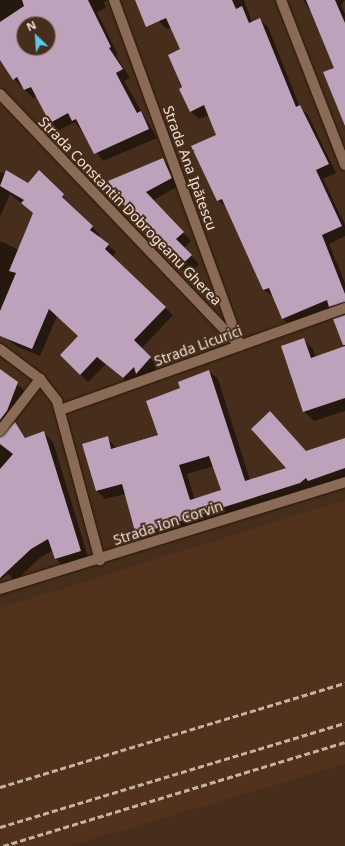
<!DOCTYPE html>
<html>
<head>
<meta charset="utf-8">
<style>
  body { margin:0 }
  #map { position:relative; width:345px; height:846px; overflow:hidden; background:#472d1c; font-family:"Noto Sans",sans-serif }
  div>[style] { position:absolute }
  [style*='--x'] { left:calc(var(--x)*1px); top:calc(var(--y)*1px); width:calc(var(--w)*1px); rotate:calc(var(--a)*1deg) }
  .built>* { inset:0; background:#53321d }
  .shadow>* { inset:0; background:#0007 }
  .building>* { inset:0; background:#bda2bc }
  .roads { filter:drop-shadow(0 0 1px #2c1405) drop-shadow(0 0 1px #2c1405) }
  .minor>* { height:10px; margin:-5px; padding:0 5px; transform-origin:5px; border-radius:5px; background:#896b58 }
  .rail>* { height:3px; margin-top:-1.5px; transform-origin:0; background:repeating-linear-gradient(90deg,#c4b1a4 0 6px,transparent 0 9px) }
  span { translate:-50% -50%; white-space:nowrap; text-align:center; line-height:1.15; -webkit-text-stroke:4px #472d1c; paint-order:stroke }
  .street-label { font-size:14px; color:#f3e2d7 }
  .north { position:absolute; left:16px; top:16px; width:40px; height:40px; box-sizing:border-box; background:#472d1c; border:1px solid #8c7567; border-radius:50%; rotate:335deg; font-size:11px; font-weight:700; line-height:16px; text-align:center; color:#f3e2d7 }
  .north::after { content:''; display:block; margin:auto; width:14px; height:18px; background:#5cc7e8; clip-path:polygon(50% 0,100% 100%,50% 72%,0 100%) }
</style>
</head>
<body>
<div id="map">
  <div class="built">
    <i style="clip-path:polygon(345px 500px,345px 764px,69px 846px,0 846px,0 608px)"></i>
  </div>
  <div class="shadow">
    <i style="clip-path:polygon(evenodd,0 0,109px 0,104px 2px,106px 8px,97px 12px,118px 55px,116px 56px,130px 78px,124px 81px,157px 138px,103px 161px,75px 122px,59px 130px,51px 122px,37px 96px,33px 98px,14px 79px,0 58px,0 0,24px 24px,48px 24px,48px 48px,24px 48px,24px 24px)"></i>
    <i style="clip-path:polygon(150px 0,244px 0,252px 22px,259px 19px,268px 27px,300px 107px,308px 115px,336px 173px,323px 179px,345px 225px,345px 236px,329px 244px,345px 283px,345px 312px,291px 326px,282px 318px,274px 297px,264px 290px,228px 208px,218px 200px,218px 136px,209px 115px,199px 119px,190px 111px,169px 55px,181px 50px,172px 27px,167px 29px,159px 21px)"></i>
    <i style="clip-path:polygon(303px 0,345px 0,341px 5px,345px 14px,345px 116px,336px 68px,314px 16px)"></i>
    <i style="clip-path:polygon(162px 159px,170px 167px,179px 186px,153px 200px,191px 241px,184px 248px,199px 264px,188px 275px,122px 204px)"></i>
    <i style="clip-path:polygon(0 172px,28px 184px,39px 172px,100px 235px,98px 237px,116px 252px,112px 257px,173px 315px,141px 349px,158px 366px,144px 381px,131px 385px,106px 364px,88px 382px,61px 355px,79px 336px,57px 316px,40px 356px,18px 347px,0 334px,0 241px,19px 250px,34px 214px,10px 194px,0 217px)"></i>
    <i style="clip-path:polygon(345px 316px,345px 411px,314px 421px,304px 411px,303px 339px,313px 349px,316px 358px,344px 348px,335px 320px)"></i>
    <i style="clip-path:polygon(0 370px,25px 391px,0 432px)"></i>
    <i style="clip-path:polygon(evenodd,209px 371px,218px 379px,250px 480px,287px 468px,306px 452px,345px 439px,345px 480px,318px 489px,315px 486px,309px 491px,146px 543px,137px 534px,125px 494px,105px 499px,97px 491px,107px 438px,117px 449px,159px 436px,182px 389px,209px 371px,214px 466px,222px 490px,195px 500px,187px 474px,214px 466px)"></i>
    <i style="clip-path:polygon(15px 424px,27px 439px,44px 433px,53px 442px,89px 560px,65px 568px,56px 559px,53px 550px,40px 558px,15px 581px,8px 574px,0 580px,0 444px)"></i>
  </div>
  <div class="building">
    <i style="clip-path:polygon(evenodd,22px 0,88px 0,111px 47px,109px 48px,123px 69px,116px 73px,137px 113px,141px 111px,149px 129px,94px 154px,76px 119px,72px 121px,68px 113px,50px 123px,31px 87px,24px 90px,17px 77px,13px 80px,0 60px,0 22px,24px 6px,22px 0,24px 24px,48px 24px,48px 48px,24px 48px,24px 24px)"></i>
    <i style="clip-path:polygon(135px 0,232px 0,236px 9px,242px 6px,249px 23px,260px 18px,296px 107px,300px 105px,329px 164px,316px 170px,342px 226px,322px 235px,345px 294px,345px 302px,329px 307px,327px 300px,282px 319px,269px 288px,263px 290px,222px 199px,217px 201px,191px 146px,216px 135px,204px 105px,190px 112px,179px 89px,182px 87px,168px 55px,180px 49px,166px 18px,146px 27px)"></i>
    <i style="clip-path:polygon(306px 0,335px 0,345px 23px,345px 126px,323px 72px,334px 68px)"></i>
    <i style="clip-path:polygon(163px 158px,172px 178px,146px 192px,184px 232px,176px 239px,192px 255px,179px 267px,145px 232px,147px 231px,123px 204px,121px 205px,108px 181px)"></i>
    <i style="clip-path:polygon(6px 170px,28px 183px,39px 170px,64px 194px,62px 197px,93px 226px,90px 230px,109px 244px,105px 249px,166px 307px,134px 340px,151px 357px,136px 374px,134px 367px,123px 378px,97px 357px,80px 375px,60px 355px,78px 336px,49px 309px,32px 349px,0 336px,0 311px,16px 273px,9px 271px,33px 213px,21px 203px,24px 200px,0 186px)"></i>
    <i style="clip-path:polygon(345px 315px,345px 345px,343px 345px,333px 319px)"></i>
    <i style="clip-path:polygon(304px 338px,311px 358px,345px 346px,345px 398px,303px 412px,281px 346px)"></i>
    <i style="clip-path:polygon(0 369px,18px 382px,7px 411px,0 420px)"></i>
    <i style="clip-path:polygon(evenodd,209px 370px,245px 481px,286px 468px,251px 429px,270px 411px,306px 451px,345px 438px,345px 468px,308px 481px,306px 478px,300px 483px,136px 535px,122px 484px,96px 491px,82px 444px,108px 436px,111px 449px,158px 435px,146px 401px,180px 388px,178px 382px,209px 370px,209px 456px,221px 490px,190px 500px,179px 465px,209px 456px)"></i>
    <i style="clip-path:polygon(15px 422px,25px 438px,44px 431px,81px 551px,55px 559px,48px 539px,31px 549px,0 578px,0 469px,13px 454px,0 444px,0 437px)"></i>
  </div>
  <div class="roads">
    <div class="minor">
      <i style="--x:114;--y:0;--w:368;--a:70"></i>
      <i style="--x:281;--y:0;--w:177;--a:68.8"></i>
      <i style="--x:0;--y:94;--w:344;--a:46.4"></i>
      <i style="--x:0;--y:349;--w:50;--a:36.9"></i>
      <i style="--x:40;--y:379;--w:28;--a:52"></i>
      <i style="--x:57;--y:401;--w:165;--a:74.9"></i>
      <i style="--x:60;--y:410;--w:303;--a:-19.7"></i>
      <i style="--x:0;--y:431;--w:66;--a:-52.4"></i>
      <i style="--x:0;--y:589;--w:361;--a:-17.2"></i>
    </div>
  </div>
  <div class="rail">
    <i style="--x:0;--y:787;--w:360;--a:-16.8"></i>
    <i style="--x:0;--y:827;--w:360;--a:-16.8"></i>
    <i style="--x:3;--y:846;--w:357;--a:-16.9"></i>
  </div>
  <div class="street-label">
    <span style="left:190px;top:168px;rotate:70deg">Strada Ana Ipătescu</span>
    <span style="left:130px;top:211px;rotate:46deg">Strada Constantin Dobrogeanu Gherea</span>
    <span style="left:198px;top:346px;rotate:-20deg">Strada Licurici</span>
    <span style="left:168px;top:523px;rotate:-18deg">Strada Ion Corvin</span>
  </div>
  <div class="north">N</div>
</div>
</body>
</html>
